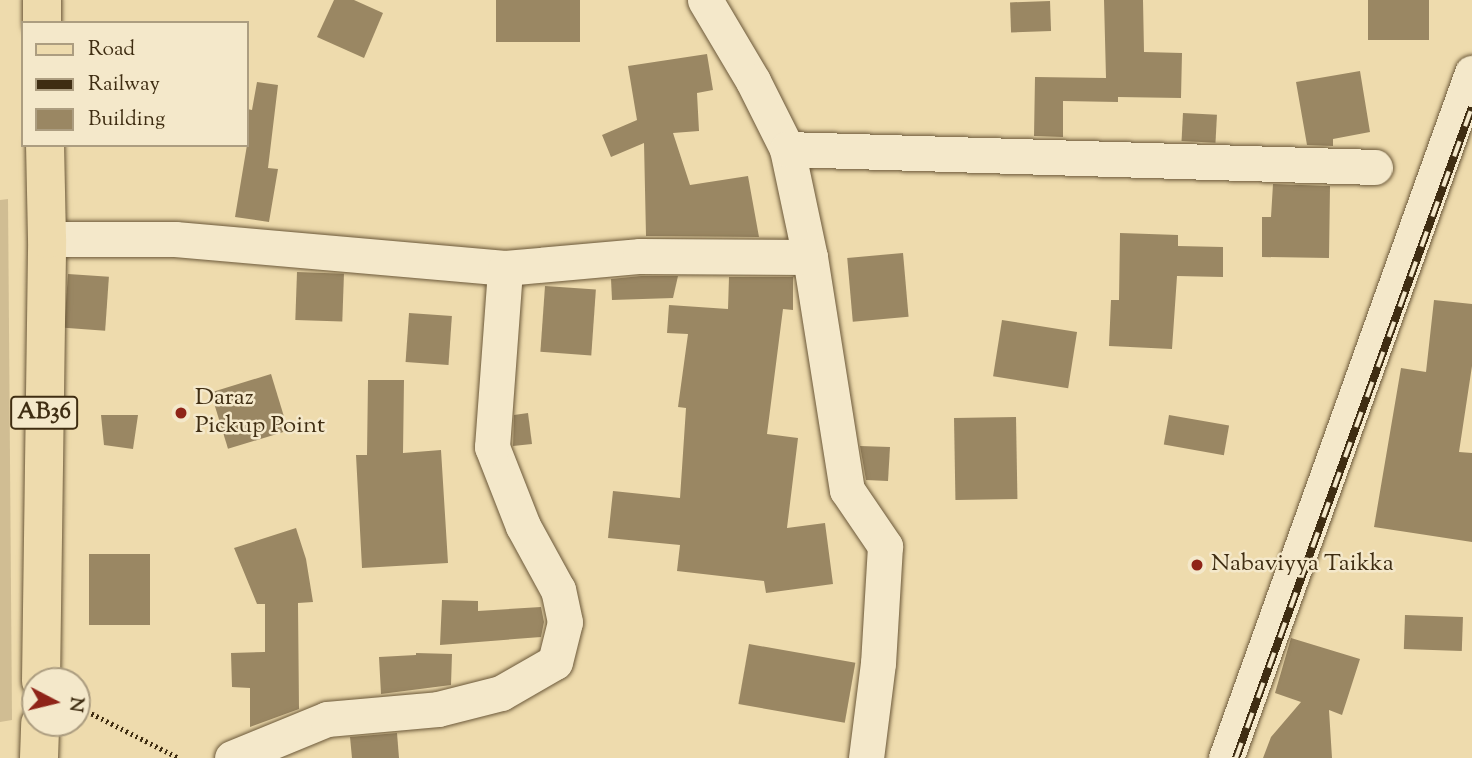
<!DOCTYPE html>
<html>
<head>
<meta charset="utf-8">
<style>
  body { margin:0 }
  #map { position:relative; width:1472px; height:758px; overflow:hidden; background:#eedbad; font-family:"Sorts Mill Goudy",serif }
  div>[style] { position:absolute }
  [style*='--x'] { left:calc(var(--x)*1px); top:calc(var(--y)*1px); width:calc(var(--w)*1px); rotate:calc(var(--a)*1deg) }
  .green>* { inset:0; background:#d0bd93 }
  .building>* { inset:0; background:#9a8763; transform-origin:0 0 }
  .path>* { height:4.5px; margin-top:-2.25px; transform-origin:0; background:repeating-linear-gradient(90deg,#3f2d12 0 2px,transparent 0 5.5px) }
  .roads { filter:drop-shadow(0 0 2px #6b5839) drop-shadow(0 0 2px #6b5839) }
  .street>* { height:35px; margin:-17.5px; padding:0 17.5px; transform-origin:17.5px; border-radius:17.5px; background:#f4e8ca }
  .primary>* { height:38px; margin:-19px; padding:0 19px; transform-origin:19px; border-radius:19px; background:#eedbad }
  .rail>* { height:8px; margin-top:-4px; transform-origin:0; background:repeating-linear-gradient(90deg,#f4e8ca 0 16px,#3f2d12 0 32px); box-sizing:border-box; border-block:2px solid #3f2d12 }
  .dots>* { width:19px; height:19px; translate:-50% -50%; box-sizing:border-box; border:4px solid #f4e8ca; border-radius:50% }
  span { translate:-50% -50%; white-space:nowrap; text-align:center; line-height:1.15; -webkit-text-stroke:5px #f4e8ca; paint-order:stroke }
  .shield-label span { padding:2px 5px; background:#f4e8ca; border:2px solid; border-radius:5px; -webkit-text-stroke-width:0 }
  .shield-label { font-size:23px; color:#3f2d12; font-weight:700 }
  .poi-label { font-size:24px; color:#3f2d12 }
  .left { translate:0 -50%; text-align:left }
  .legend { position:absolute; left:21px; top:21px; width:228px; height:126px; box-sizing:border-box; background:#f4e8ca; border:2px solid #ac9d80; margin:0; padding:9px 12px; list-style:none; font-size:21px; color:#3f2d12 }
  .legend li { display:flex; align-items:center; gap:14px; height:35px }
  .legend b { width:35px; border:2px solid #ac9d80 }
  .north { position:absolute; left:21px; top:667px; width:70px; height:70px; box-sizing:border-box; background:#f4e8ca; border:2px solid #ac9d80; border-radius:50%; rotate:97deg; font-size:19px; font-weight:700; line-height:28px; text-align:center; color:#3f2d12 }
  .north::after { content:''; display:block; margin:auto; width:24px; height:32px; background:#8f2418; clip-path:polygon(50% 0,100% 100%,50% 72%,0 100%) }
</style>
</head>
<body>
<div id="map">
  <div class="green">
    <i style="clip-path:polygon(8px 199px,12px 720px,0 722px,0 200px)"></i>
  </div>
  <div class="building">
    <i style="clip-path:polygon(334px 0,354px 0,383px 13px,364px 58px,317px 37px)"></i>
    <i style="left:496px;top:0;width:84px;height:42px"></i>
    <i style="clip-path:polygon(1104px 0,1143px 0,1144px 52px,1182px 53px,1181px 98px,1118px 97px,1118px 102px,1063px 101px,1063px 137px,1034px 136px,1035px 77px,1106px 78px)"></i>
    <i style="left:1368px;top:0;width:61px;height:40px"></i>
    <i style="left:1050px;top:1px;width:30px;height:40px;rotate:88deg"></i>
    <i style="clip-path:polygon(707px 54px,713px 90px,697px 93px,699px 131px,673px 133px,690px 185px,748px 176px,759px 237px,646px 236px,644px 143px,611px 157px,602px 135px,637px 120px,628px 66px)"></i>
    <i style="clip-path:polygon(1360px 71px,1370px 132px,1333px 139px,1333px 146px,1307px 145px,1296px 82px)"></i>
    <i style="clip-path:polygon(257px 82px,278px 85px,268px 168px,278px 169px,269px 222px,235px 217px,247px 145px,247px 109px,252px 110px)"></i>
    <i style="left:1183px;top:113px;width:34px;height:28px;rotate:3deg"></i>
    <i style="clip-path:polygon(1273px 184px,1330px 186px,1329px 258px,1262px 257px,1262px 217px,1271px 217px)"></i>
    <i style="clip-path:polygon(1120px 233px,1178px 235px,1178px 246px,1223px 247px,1223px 277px,1177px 276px,1172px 349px,1109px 346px,1111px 300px,1119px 300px)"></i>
    <i style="left:903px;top:253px;width:64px;height:56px;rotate:85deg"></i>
    <i style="left:297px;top:272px;width:47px;height:48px;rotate:2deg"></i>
    <i style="left:68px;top:274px;width:41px;height:54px;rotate:4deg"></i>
    <i style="clip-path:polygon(641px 276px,678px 276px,673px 298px,612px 300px,611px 279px)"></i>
    <i style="clip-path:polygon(729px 277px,793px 277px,793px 310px,783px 309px,767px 434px,798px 438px,787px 528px,825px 523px,833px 584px,766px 593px,764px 581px,677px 571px,680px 545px,608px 538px,613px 491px,680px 498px,686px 408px,678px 407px,688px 334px,667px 333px,669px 305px,728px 309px)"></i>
    <i style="left:545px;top:286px;width:51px;height:66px;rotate:4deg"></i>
    <i style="clip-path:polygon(1434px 300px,1472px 304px,1472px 366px,1459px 452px,1472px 453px,1472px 542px,1374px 527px,1401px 368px,1426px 372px)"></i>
    <i style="left:409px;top:313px;width:43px;height:49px;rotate:4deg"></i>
    <i style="left:1002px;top:320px;width:76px;height:57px;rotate:9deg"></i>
    <i style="left:271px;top:374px;width:59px;height:63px;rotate:73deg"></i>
    <i style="clip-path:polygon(368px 380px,404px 380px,403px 453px,441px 450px,448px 563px,362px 568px,356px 455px,367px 455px)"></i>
    <i style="clip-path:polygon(528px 413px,532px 444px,513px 446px,514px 415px)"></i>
    <i style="clip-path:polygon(101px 415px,138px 415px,133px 449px,104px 445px)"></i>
    <i style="left:1169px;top:415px;width:61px;height:30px;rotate:10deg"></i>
    <i style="left:1016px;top:417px;width:82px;height:62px;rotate:89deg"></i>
    <i style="clip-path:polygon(860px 446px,890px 447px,888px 481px,866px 480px)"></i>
    <i style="clip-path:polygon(296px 528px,306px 559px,313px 602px,298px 603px,299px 709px,250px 727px,250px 688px,232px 687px,231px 653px,265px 652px,265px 604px,257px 604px,234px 548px)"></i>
    <i style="left:89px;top:554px;width:61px;height:71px"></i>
    <i style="clip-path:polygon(442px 600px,478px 601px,478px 611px,541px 607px,544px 622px,541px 637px,440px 645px)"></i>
    <i style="left:1405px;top:615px;width:58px;height:34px;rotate:2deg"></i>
    <i style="clip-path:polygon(1291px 638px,1360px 659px,1342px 715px,1329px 710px,1332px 758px,1263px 758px,1271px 737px,1301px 702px,1275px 693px)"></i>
    <i style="left:749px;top:644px;width:108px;height:61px;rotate:10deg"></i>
    <i style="clip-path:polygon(416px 653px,452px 654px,451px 685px,381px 694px,379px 657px,416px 655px)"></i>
    <i style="clip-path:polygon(397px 733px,399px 758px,352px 758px,350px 737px)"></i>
  </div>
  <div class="path">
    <i style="--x:77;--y:706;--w:114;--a:27"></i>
  </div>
  <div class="roads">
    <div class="street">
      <i style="--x:705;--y:0;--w:94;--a:59.3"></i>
      <i style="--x:753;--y:81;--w:76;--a:63.4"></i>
      <i style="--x:787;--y:149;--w:110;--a:78"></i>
      <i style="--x:810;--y:257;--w:236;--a:81"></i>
      <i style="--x:847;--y:490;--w:68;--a:55.8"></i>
      <i style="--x:885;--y:546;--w:117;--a:93.4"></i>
      <i style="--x:878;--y:663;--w:96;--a:97.2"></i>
      <i style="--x:787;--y:149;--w:588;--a:1.75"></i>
      <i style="--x:47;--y:239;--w:128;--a:0"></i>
      <i style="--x:175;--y:239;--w:331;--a:5"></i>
      <i style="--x:505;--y:268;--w:136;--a:-5.1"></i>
      <i style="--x:640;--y:256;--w:170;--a:0.3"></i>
      <i style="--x:232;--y:758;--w:103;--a:-22.3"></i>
      <i style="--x:327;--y:719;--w:111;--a:-5.1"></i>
      <i style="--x:438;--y:709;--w:65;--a:-14.3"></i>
      <i style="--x:501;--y:693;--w:62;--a:-29.9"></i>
      <i style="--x:555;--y:662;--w:41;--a:-76"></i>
      <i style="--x:565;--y:622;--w:33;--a:-102"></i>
      <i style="--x:558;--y:590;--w:73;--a:-118.7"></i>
      <i style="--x:523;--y:526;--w:85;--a:-111.4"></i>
      <i style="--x:492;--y:447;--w:179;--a:-85.8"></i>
      <i style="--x:1226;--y:758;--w:728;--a:-70.25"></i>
    </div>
    <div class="primary">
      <i style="--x:42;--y:0;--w:23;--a:90"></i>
      <i style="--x:41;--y:681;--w:442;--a:-89.2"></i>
      <i style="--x:47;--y:239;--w:94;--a:-91.2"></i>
      <i style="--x:39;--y:758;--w:35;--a:-88"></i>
    </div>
  </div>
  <div class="rail">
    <i style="--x:1236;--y:758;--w:692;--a:-70.07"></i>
  </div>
  <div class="dots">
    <i style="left:181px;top:413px;background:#8f2418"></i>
    <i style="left:1197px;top:565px;background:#8f2418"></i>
  </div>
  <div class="shield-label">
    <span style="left:44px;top:413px">AB36</span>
  </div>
  <div class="poi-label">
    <span class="left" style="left:195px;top:413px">Daraz<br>Pickup Point</span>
    <span class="left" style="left:1211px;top:565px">Nabaviyya Taikka</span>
  </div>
  <ul class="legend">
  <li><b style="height:9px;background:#eedbad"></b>Road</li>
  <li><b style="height:9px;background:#3f2d12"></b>Railway</li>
  <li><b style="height:19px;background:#9a8763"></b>Building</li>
  </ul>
  <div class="north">N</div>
</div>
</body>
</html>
